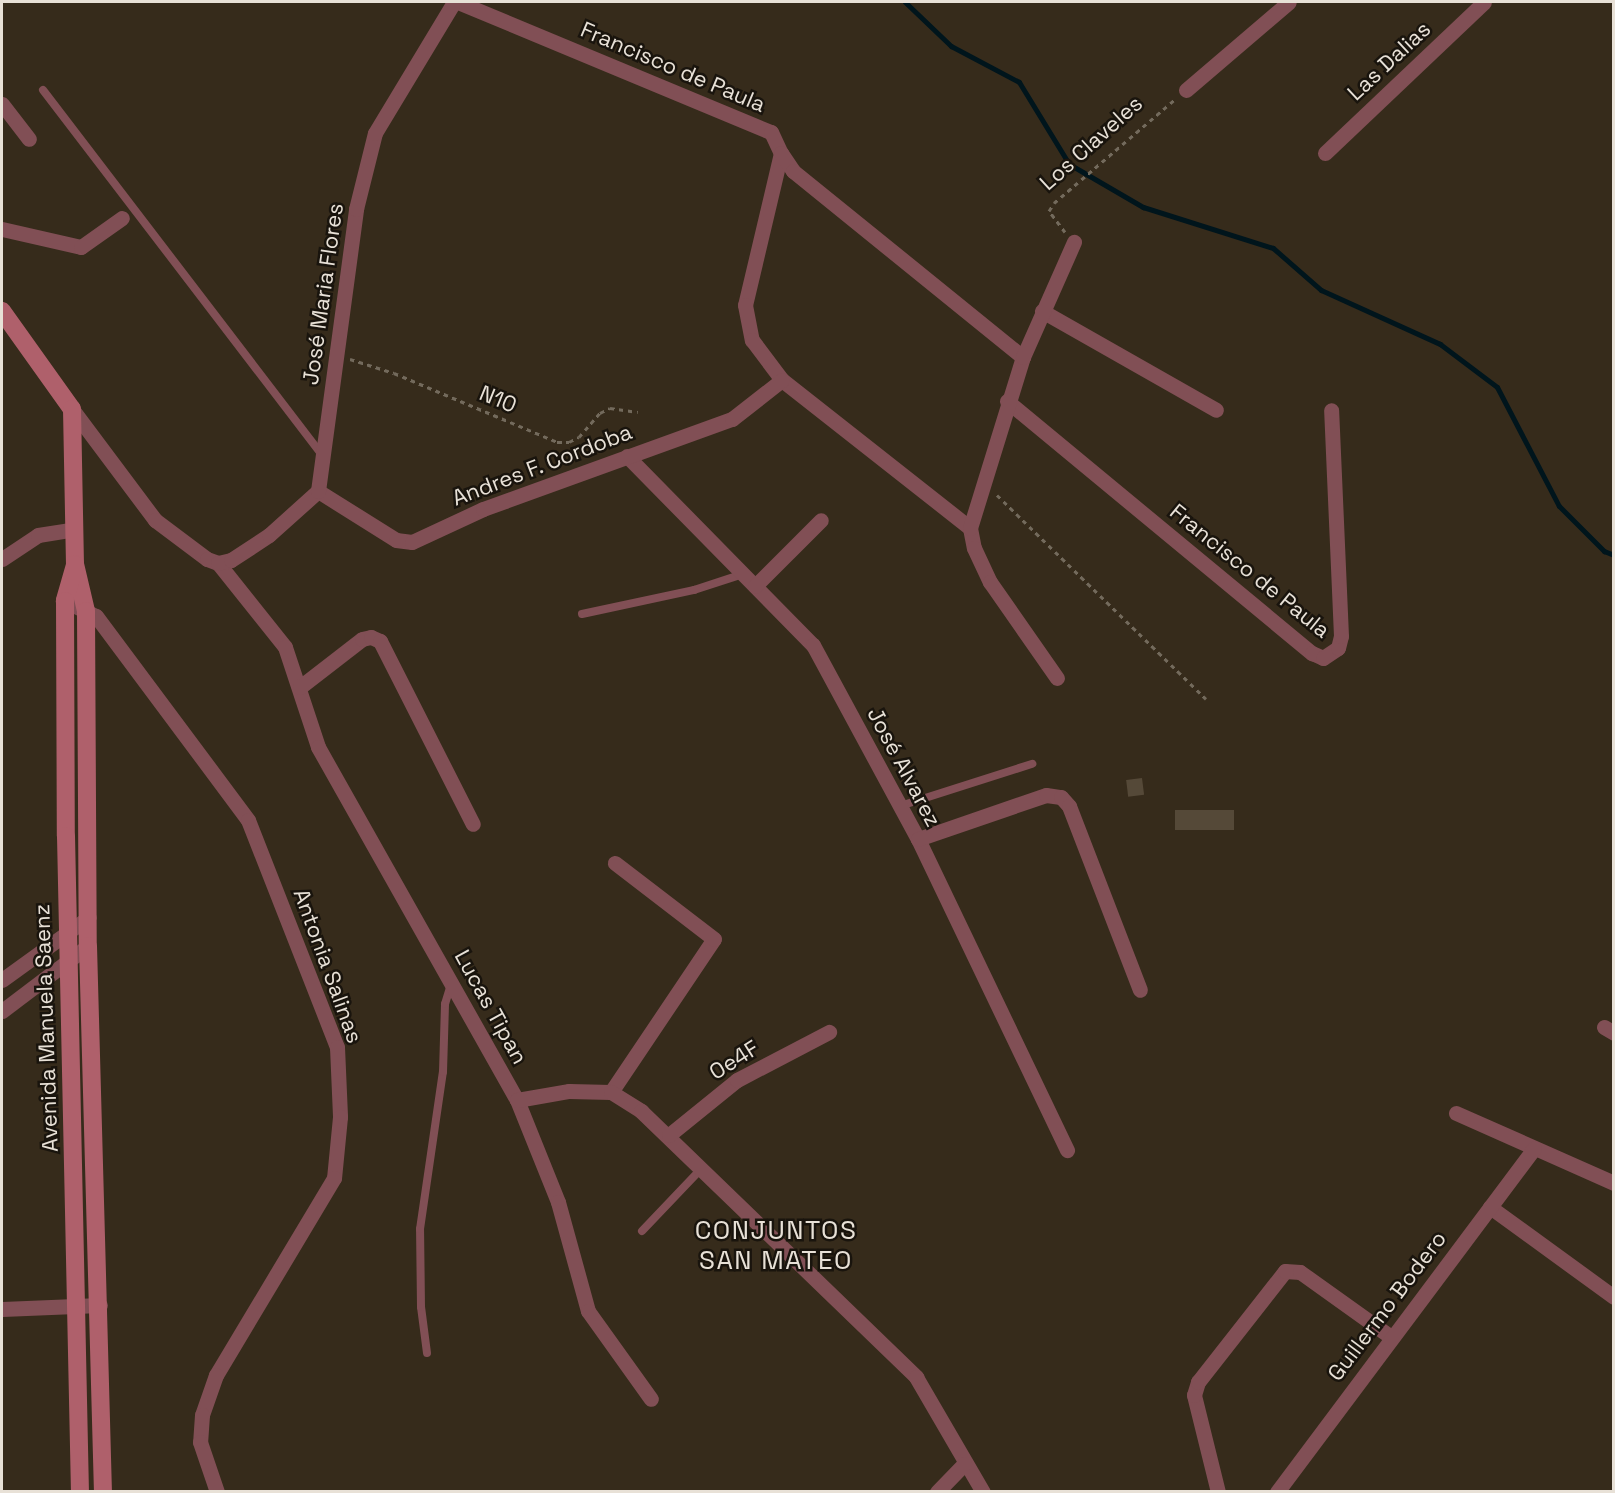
<!DOCTYPE html>
<html>
<head>
<meta charset="utf-8">
<style>
  body { margin:0 }
  #map { position:relative; width:1615px; height:1493px; overflow:hidden; background:#362b1b; font-family:"Space Grotesk",sans-serif }
  div>[style] { position:absolute }
  [style*='--x'] { left:calc(var(--x)*1px); top:calc(var(--y)*1px); width:calc(var(--w)*1px); rotate:calc(var(--a)*1deg) }
  .stream>* { height:5px; margin:-2.5px; padding:0 2.5px; transform-origin:2.5px; border-radius:2.5px; background:#00151c }
  .building>* { inset:0; background:#554938; transform-origin:0 0 }
  .path>* { height:3px; margin-top:-1.5px; transform-origin:0; background:repeating-linear-gradient(90deg,#736a5c 0 4.5px,transparent 0 9px) }
  .lane>* { height:8px; margin:-4px; padding:0 4px; transform-origin:4px; border-radius:4px; background:#814f55 }
  .street>* { height:15px; margin:-7.5px; padding:0 7.5px; transform-origin:7.5px; border-radius:7.5px; background:#814f55 }
  .secondary>* { height:18px; margin:-9px; padding:0 9px; transform-origin:9px; border-radius:9px; background:#af606b }
  span { translate:-50% -50%; white-space:nowrap; text-align:center; line-height:1.15; -webkit-text-stroke:5px #19140d; paint-order:stroke }
  .street-label { font-size:22px; color:#e8e1d7 }
  .quarter-label { font-size:26px; color:#e8e1d7; letter-spacing:1.5px }
  .frame { position:absolute; inset:0; border:3px solid #e8e1d7; pointer-events:none }
</style>
</head>
<body>
<div id="map">
  <div class="stream">
    <i style="--x:905;--y:2;--w:64;--a:43.7"></i>
    <i style="--x:951;--y:46;--w:77;--a:27.9"></i>
    <i style="--x:1019;--y:82;--w:96;--a:58.6"></i>
    <i style="--x:1069;--y:164;--w:86;--a:30.2"></i>
    <i style="--x:1143;--y:207;--w:136;--a:17.5"></i>
    <i style="--x:1273;--y:248;--w:64;--a:41.2"></i>
    <i style="--x:1321;--y:290;--w:131;--a:24.4"></i>
    <i style="--x:1440;--y:344;--w:71;--a:37"></i>
    <i style="--x:1497;--y:387;--w:134;--a:62.5"></i>
    <i style="--x:1559;--y:506;--w:64;--a:45"></i>
    <i style="--x:1604;--y:551;--w:11;--a:22"></i>
  </div>
  <div class="building">
    <i style="left:1142px;top:778px;width:17px;height:16px;rotate:83deg"></i>
    <i style="left:1175px;top:810px;width:59px;height:20px"></i>
  </div>
  <div class="path">
    <i style="--x:1065;--y:232;--w:26;--a:-127"></i>
    <i style="--x:1049;--y:211;--w:9;--a:-58"></i>
    <i style="--x:1054;--y:203;--w:158;--a:-40.6"></i>
    <i style="--x:350;--y:359;--w:46;--a:17.7"></i>
    <i style="--x:394;--y:373;--w:177;--a:22.9"></i>
    <i style="--x:557;--y:442;--w:12;--a:0"></i>
    <i style="--x:569;--y:442;--w:11;--a:-27"></i>
    <i style="--x:579;--y:437;--w:32;--a:-49"></i>
    <i style="--x:600;--y:413;--w:11;--a:-27"></i>
    <i style="--x:610;--y:408;--w:28;--a:8"></i>
    <i style="--x:997;--y:495;--w:292;--a:44.3"></i>
  </div>
  <div class="lane">
    <i style="--x:43;--y:90;--w:458;--a:52.6"></i>
    <i style="--x:582;--y:614;--w:115;--a:-12.1"></i>
    <i style="--x:694;--y:590;--w:52;--a:-18.1"></i>
    <i style="--x:900;--y:806;--w:139;--a:-17.7"></i>
    <i style="--x:642;--y:1231;--w:87;--a:-46.4"></i>
    <i style="--x:427;--y:1353;--w:46;--a:-97.4"></i>
    <i style="--x:421;--y:1307;--w:78;--a:-90.7"></i>
    <i style="--x:420;--y:1229;--w:159;--a:-81.7"></i>
    <i style="--x:443;--y:1072;--w:68;--a:-88.3"></i>
    <i style="--x:445;--y:1004;--w:21;--a:-73"></i>
  </div>
  <div class="street">
    <i style="--x:458;--y:2;--w:339;--a:22.6"></i>
    <i style="--x:771;--y:132;--w:23;--a:65"></i>
    <i style="--x:781;--y:153;--w:156;--a:103.3"></i>
    <i style="--x:745;--y:305;--w:36;--a:79"></i>
    <i style="--x:752;--y:340;--w:50;--a:53.1"></i>
    <i style="--x:782;--y:380;--w:239;--a:38.2"></i>
    <i style="--x:970;--y:528;--w:20;--a:79"></i>
    <i style="--x:974;--y:548;--w:38;--a:65"></i>
    <i style="--x:990;--y:582;--w:117;--a:55.1"></i>
    <i style="--x:1186;--y:90;--w:135;--a:-40.5"></i>
    <i style="--x:2;--y:104;--w:44;--a:52.4"></i>
    <i style="--x:781;--y:153;--w:22;--a:56"></i>
    <i style="--x:793;--y:171;--w:296;--a:39"></i>
    <i style="--x:1325;--y:153;--w:219;--a:-43.5"></i>
    <i style="--x:2;--y:229;--w:81;--a:12.8"></i>
    <i style="--x:81;--y:247;--w:50;--a:-35.3"></i>
    <i style="--x:1042;--y:311;--w:200;--a:29.6"></i>
    <i style="--x:1007;--y:401;--w:396;--a:39.6"></i>
    <i style="--x:1312;--y:653;--w:12;--a:24"></i>
    <i style="--x:1323;--y:658;--w:18;--a:-34"></i>
    <i style="--x:1338;--y:648;--w:12;--a:-76"></i>
    <i style="--x:1341;--y:636;--w:226;--a:-92.5"></i>
    <i style="--x:72;--y:409;--w:139;--a:53.2"></i>
    <i style="--x:155;--y:520;--w:65;--a:36.9"></i>
    <i style="--x:207;--y:559;--w:12;--a:20"></i>
    <i style="--x:218;--y:563;--w:107;--a:51.4"></i>
    <i style="--x:285;--y:647;--w:105;--a:71.7"></i>
    <i style="--x:318;--y:747;--w:405;--a:60.6"></i>
    <i style="--x:517;--y:1100;--w:110;--a:68.1"></i>
    <i style="--x:558;--y:1202;--w:113;--a:74.6"></i>
    <i style="--x:588;--y:1311;--w:108;--a:54.4"></i>
    <i style="--x:627;--y:456;--w:265;--a:45.5"></i>
    <i style="--x:813;--y:645;--w:221;--a:61.6"></i>
    <i style="--x:918;--y:839;--w:345;--a:64.4"></i>
    <i style="--x:318;--y:491;--w:92;--a:32.1"></i>
    <i style="--x:396;--y:540;--w:16;--a:7"></i>
    <i style="--x:412;--y:542;--w:78;--a:-24.9"></i>
    <i style="--x:483;--y:509;--w:265;--a:-19.9"></i>
    <i style="--x:732;--y:419;--w:63;--a:-38"></i>
    <i style="--x:970;--y:528;--w:179;--a:-72.8"></i>
    <i style="--x:1023;--y:357;--w:126;--a:-66.1"></i>
    <i style="--x:2;--y:559;--w:43;--a:-33.7"></i>
    <i style="--x:38;--y:535;--w:36;--a:-9"></i>
    <i style="--x:218;--y:563;--w:13;--a:-13"></i>
    <i style="--x:231;--y:560;--w:45;--a:-33.3"></i>
    <i style="--x:269;--y:535;--w:66;--a:-41.9"></i>
    <i style="--x:318;--y:491;--w:285;--a:-82.3"></i>
    <i style="--x:356;--y:209;--w:78;--a:-76"></i>
    <i style="--x:375;--y:133;--w:153;--a:-58.9"></i>
    <i style="--x:755;--y:586;--w:93;--a:-45"></i>
    <i style="--x:65;--y:601;--w:34;--a:26"></i>
    <i style="--x:96;--y:616;--w:254;--a:53.3"></i>
    <i style="--x:248;--y:820;--w:244;--a:68.6"></i>
    <i style="--x:337;--y:1047;--w:70;--a:87.5"></i>
    <i style="--x:340;--y:1117;--w:61;--a:95.6"></i>
    <i style="--x:334;--y:1178;--w:230;--a:120.9"></i>
    <i style="--x:216;--y:1375;--w:42;--a:109.3"></i>
    <i style="--x:202;--y:1415;--w:27;--a:94"></i>
    <i style="--x:200;--y:1442;--w:53;--a:71.2"></i>
    <i style="--x:300;--y:687;--w:78;--a:-37.7"></i>
    <i style="--x:362;--y:639;--w:9;--a:-13"></i>
    <i style="--x:371;--y:637;--w:10;--a:24"></i>
    <i style="--x:380;--y:641;--w:205;--a:63.1"></i>
    <i style="--x:918;--y:839;--w:135;--a:-19"></i>
    <i style="--x:1046;--y:795;--w:15;--a:8"></i>
    <i style="--x:1061;--y:797;--w:12;--a:48"></i>
    <i style="--x:1069;--y:806;--w:197;--a:68.9"></i>
    <i style="--x:2;--y:980;--w:107;--a:-35.9"></i>
    <i style="--x:2;--y:1011;--w:108;--a:-37.1"></i>
    <i style="--x:1604;--y:1027;--w:12;--a:31"></i>
    <i style="--x:611;--y:1092;--w:184;--a:-56.1"></i>
    <i style="--x:714;--y:939;--w:125;--a:-142.5"></i>
    <i style="--x:517;--y:1100;--w:53;--a:-9.8"></i>
    <i style="--x:569;--y:1091;--w:42;--a:1.4"></i>
    <i style="--x:611;--y:1092;--w:36;--a:32"></i>
    <i style="--x:641;--y:1111;--w:383;--a:44"></i>
    <i style="--x:916;--y:1377;--w:133;--a:59.8"></i>
    <i style="--x:1456;--y:1113;--w:173;--a:23.9"></i>
    <i style="--x:669;--y:1135;--w:87;--a:-39"></i>
    <i style="--x:737;--y:1080;--w:104;--a:-27.6"></i>
    <i style="--x:1490;--y:1207;--w:153;--a:36"></i>
    <i style="--x:2;--y:1309;--w:98;--a:-2.3"></i>
    <i style="--x:937;--y:1492;--w:39;--a:-46"></i>
    <i style="--x:1218;--y:1492;--w:100;--a:-103.9"></i>
    <i style="--x:1194;--y:1395;--w:14;--a:-73"></i>
    <i style="--x:1198;--y:1382;--w:141;--a:-51.9"></i>
    <i style="--x:1285;--y:1271;--w:15;--a:4"></i>
    <i style="--x:1300;--y:1272;--w:112;--a:35.5"></i>
    <i style="--x:1277;--y:1492;--w:429;--a:-53.2"></i>
  </div>
  <div class="secondary">
    <i style="--x:2;--y:311;--w:120;--a:54.5"></i>
    <i style="--x:72;--y:409;--w:155;--a:88.9"></i>
    <i style="--x:75;--y:564;--w:48;--a:76.8"></i>
    <i style="--x:86;--y:611;--w:335;--a:89.7"></i>
    <i style="--x:88;--y:946;--w:546;--a:88.43"></i>
    <i style="--x:75;--y:565;--w:37;--a:106"></i>
    <i style="--x:65;--y:601;--w:235;--a:89.8"></i>
    <i style="--x:66;--y:836;--w:656;--a:88.78"></i>
  </div>
  <div class="street-label">
    <span style="left:1389px;top:61px;rotate:-43deg">Las Dalias</span>
    <span style="left:673px;top:67px;rotate:23deg">Francisco de Paula</span>
    <span style="left:1091px;top:143px;rotate:-42deg">Los Claveles</span>
    <span style="left:323px;top:294px;rotate:-82deg">José Maria Flores</span>
    <span style="left:498px;top:399px;rotate:22deg">N10</span>
    <span style="left:542px;top:465px;rotate:-21deg">Andres F. Cordoba</span>
    <span style="left:1250px;top:571px;rotate:39deg">Francisco de Paula</span>
    <span style="left:904px;top:767px;rotate:62deg">José Alvarez</span>
    <span style="left:328px;top:966px;rotate:70deg">Antonia Salinas</span>
    <span style="left:491px;top:1007px;rotate:61deg">Lucas Tipan</span>
    <span style="left:46px;top:1028px;rotate:-92deg">Avenida Manuela Saenz</span>
    <span style="left:734px;top:1060px;rotate:-32deg">Oe4F</span>
    <span style="left:1387px;top:1306px;rotate:-53deg">Guillermo Bodero</span>
  </div>
  <div class="quarter-label">
    <span style="left:776px;top:1246px">CONJUNTOS<br>SAN MATEO</span>
  </div>
  <div class="frame"></div>
</div>
</body>
</html>
